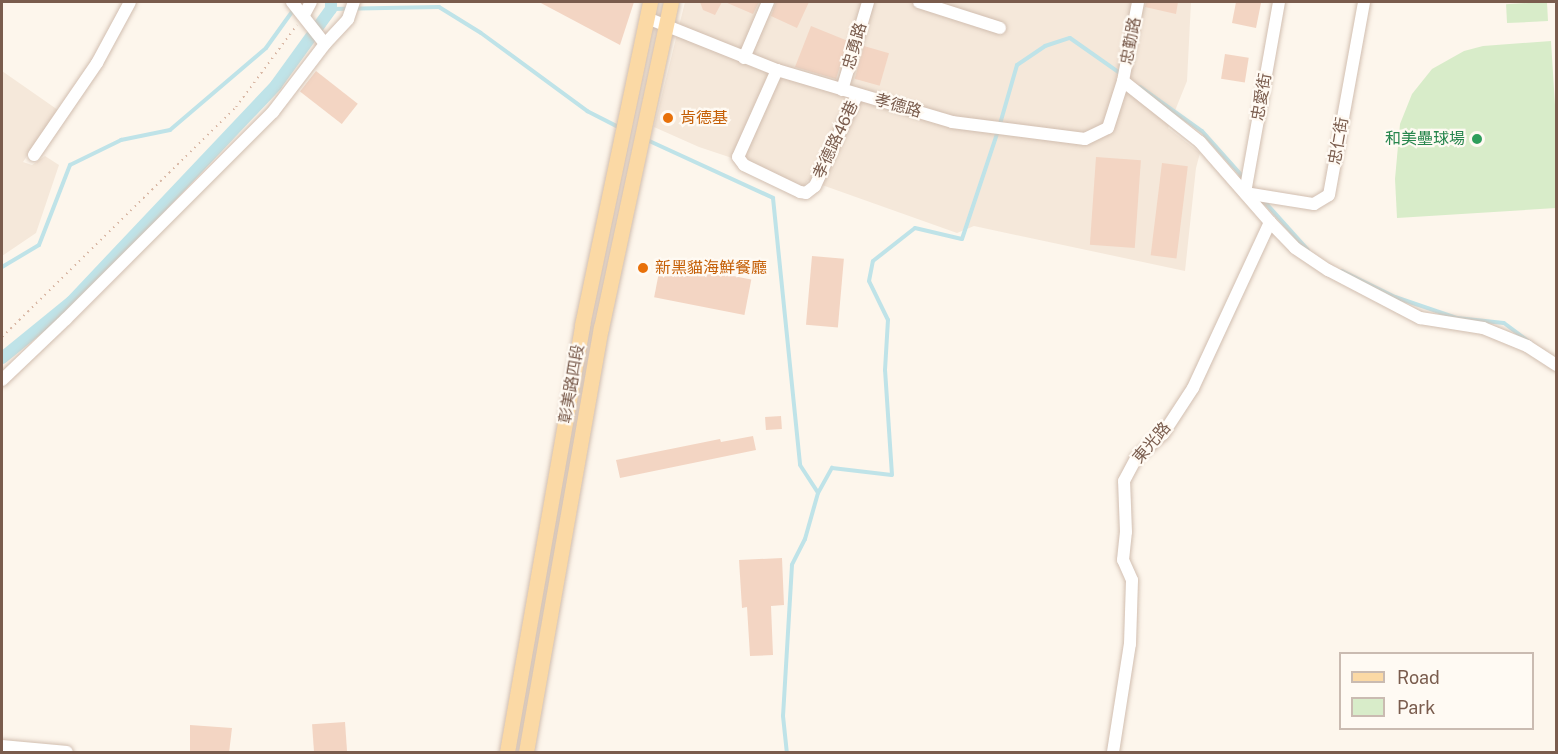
<!DOCTYPE html>
<html>
<head>
<meta charset="utf-8">
<style>
  body { margin:0 }
  #map { position:relative; width:1558px; height:754px; overflow:hidden; background:#fdf6ec; font-family:"Public Sans","Noto Sans TC",sans-serif }
  div>[style] { position:absolute }
  [style*='--x'] { left:calc(var(--x)*1px); top:calc(var(--y)*1px); width:calc(var(--w)*1px); rotate:calc(var(--a)*1deg) }
  .residential>* { inset:0; background:#f5e8da }
  .green>* { inset:0; background:#d8ecc9; transform-origin:0 0 }
  .stream>* { height:4px; margin:-2px; padding:0 2px; transform-origin:2px; border-radius:2px; background:#bfe3e8 }
  .canal>* { height:12px; margin:-6px; padding:0 6px; transform-origin:6px; border-radius:6px; background:#bfe3e8 }
  .building>* { inset:0; background:#f3d5c3; transform-origin:0 0 }
  .path>* { height:2px; margin-top:-1px; transform-origin:0; background:repeating-linear-gradient(90deg,#d9b8a5 0 1.5px,transparent 0 6px) }
  .roads { filter:drop-shadow(0 0 2px #d1beb0) drop-shadow(0 0 2px #d1beb0) }
  .minor>* { height:12px; margin:-6px; padding:0 6px; transform-origin:6px; border-radius:6px; background:#fff }
  .major>* { height:15px; margin:-7.5px; padding:0 7.5px; transform-origin:7.5px; border-radius:7.5px; background:#fbd9a5 }
  .dots>* { width:16px; height:16px; translate:-50% -50%; box-sizing:border-box; border:3px solid #fffaf3; border-radius:50% }
  span { translate:-50% -50%; white-space:nowrap; text-align:center; line-height:1.15; -webkit-text-stroke:4.5px #fffaf3; paint-order:stroke }
  .street-label { font-size:16px; color:#7a5c4d }
  .food-label { font-size:16px; color:#c56008 }
  .left { translate:0 -50%; text-align:left }
  .leisure-label { font-size:16px; color:#27864d }
  .right { translate:-100% -50%; text-align:right }
  .frame { position:absolute; inset:0; border:3px solid #7a5c4d; pointer-events:none }
  .legend { position:absolute; left:1339px; top:652px; width:195px; height:78px; box-sizing:border-box; background:#fffaf3; border:2px solid #cabbb1; margin:0; padding:8px 10px; list-style:none; font-size:18px; color:#7a5c4d }
  .legend li { display:flex; align-items:center; gap:12px; height:30px }
  .legend b { width:30px; border:2px solid #cabbb1 }
</style>
</head>
<body>
<div id="map">
  <div class="residential">
    <i style="clip-path:polygon(685px 2px,1191px 2px,1187px 81px,1168px 128px,1200px 153px,1196px 168px,1185px 271px,974px 226px,957px 233px,808px 180px,801px 191px,759px 167px,699px 147px,654px 127px)"></i>
    <i style="clip-path:polygon(2px 71px,58px 110px,23px 162px,32px 165px,45px 156px,59px 165px,36px 233px,2px 256px)"></i>
  </div>
  <div class="green">
    <i style="left:1547px;top:2px;width:19px;height:41px;rotate:87deg"></i>
    <i style="clip-path:polygon(1551px 41px,1556px 121px,1556px 208px,1397px 218px,1395px 179px,1400px 124px,1412px 94px,1432px 69px,1464px 51px,1483px 46px)"></i>
  </div>
  <div class="stream">
    <i style="--x:331;--y:9;--w:108;--a:-1.1"></i>
    <i style="--x:439;--y:7;--w:49;--a:31.8"></i>
    <i style="--x:481;--y:33;--w:132;--a:36.3"></i>
    <i style="--x:587;--y:111;--w:36;--a:27"></i>
    <i style="--x:1140;--y:87;--w:76;--a:35.4"></i>
    <i style="--x:1202;--y:131;--w:63;--a:48.2"></i>
    <i style="--x:1000;--y:124;--w:61;--a:-73.9"></i>
    <i style="--x:1017;--y:65;--w:34;--a:-34"></i>
    <i style="--x:1045;--y:46;--w:26;--a:-18"></i>
    <i style="--x:1070;--y:38;--w:62;--a:35.2"></i>
    <i style="--x:645;--y:139;--w:141;--a:24.7"></i>
    <i style="--x:773;--y:198;--w:268;--a:84.2"></i>
    <i style="--x:800;--y:465;--w:33;--a:57"></i>
    <i style="--x:818;--y:493;--w:48;--a:105.8"></i>
    <i style="--x:805;--y:539;--w:29;--a:117"></i>
    <i style="--x:792;--y:565;--w:151;--a:93.4"></i>
    <i style="--x:783;--y:716;--w:36;--a:84"></i>
    <i style="--x:1263;--y:200;--w:67;--a:48"></i>
    <i style="--x:2;--y:267;--w:43;--a:-30.7"></i>
    <i style="--x:39;--y:245;--w:86;--a:-68.8"></i>
    <i style="--x:70;--y:165;--w:57;--a:-26.1"></i>
    <i style="--x:121;--y:140;--w:50;--a:-11.5"></i>
    <i style="--x:170;--y:130;--w:126;--a:-40.5"></i>
    <i style="--x:266;--y:48;--w:48;--a:-54.3"></i>
    <i style="--x:1342;--y:271;--w:59;--a:26.1"></i>
    <i style="--x:1395;--y:297;--w:65;--a:18.7"></i>
    <i style="--x:1457;--y:318;--w:47;--a:6.1"></i>
    <i style="--x:1504;--y:323;--w:34;--a:37"></i>
    <i style="--x:818;--y:493;--w:29;--a:-61"></i>
    <i style="--x:832;--y:468;--w:60;--a:6.7"></i>
    <i style="--x:892;--y:475;--w:105;--a:-93.8"></i>
    <i style="--x:885;--y:370;--w:50;--a:-86.6"></i>
    <i style="--x:888;--y:320;--w:43;--a:-116"></i>
    <i style="--x:869;--y:281;--w:20;--a:-79"></i>
    <i style="--x:873;--y:261;--w:53;--a:-38.2"></i>
    <i style="--x:915;--y:228;--w:48;--a:13.2"></i>
    <i style="--x:962;--y:239;--w:114;--a:-71.6"></i>
  </div>
  <div class="canal">
    <i style="--x:2;--y:358;--w:89;--a:-39.1"></i>
    <i style="--x:71;--y:302;--w:299;--a:-46.6"></i>
    <i style="--x:276;--y:85;--w:94;--a:-54.1"></i>
    <i style="--x:331;--y:9;--w:7;--a:-90"></i>
  </div>
  <div class="building">
    <i style="clip-path:polygon(539px 2px,634px 2px,620px 45px)"></i>
    <i style="clip-path:polygon(700px 2px,722px 2px,715px 15px,703px 10px)"></i>
    <i style="clip-path:polygon(725px 2px,759px 2px,753px 14px)"></i>
    <i style="clip-path:polygon(776px 2px,809px 2px,797px 28px,771px 16px)"></i>
    <i style="clip-path:polygon(1146px 2px,1178px 2px,1176px 14px,1145px 7px)"></i>
    <i style="clip-path:polygon(1236px 2px,1261px 3px,1256px 28px,1232px 23px)"></i>
    <i style="clip-path:polygon(811px 26px,848px 41px,836px 79px,795px 67px)"></i>
    <i style="left:864px;top:46px;width:26px;height:34px;rotate:16deg"></i>
    <i style="left:1225px;top:54px;width:24px;height:25px;rotate:9deg"></i>
    <i style="left:316px;top:71px;width:53px;height:26px;rotate:38deg"></i>
    <i style="left:1096px;top:157px;width:45px;height:88px;rotate:4deg"></i>
    <i style="left:1162px;top:163px;width:26px;height:93px;rotate:7deg"></i>
    <i style="left:812px;top:256px;width:32px;height:69px;rotate:5deg"></i>
    <i style="left:661px;top:262px;width:92px;height:36px;rotate:11deg"></i>
    <i style="left:781px;top:416px;width:13px;height:16px;rotate:86deg"></i>
    <i style="clip-path:polygon(753px 436px,756px 450px,620px 478px,616px 460px,720px 439px,721px 442px)"></i>
    <i style="clip-path:polygon(782px 558px,784px 605px,771px 606px,773px 655px,750px 656px,747px 607px,742px 608px,739px 560px)"></i>
    <i style="left:345px;top:722px;width:31px;height:33px;rotate:86deg"></i>
    <i style="clip-path:polygon(190px 725px,232px 728px,229px 753px,190px 753px)"></i>
  </div>
  <div class="path">
    <i style="--x:2;--y:337;--w:328;--a:-44.5"></i>
    <i style="--x:236;--y:107;--w:102;--a:-53.4"></i>
  </div>
  <div class="roads">
    <div class="minor">
      <i style="--x:292;--y:2;--w:53;--a:51.8"></i>
      <i style="--x:325;--y:44;--w:34;--a:-47"></i>
      <i style="--x:348;--y:19;--w:18;--a:-71"></i>
      <i style="--x:919;--y:2;--w:85;--a:17.8"></i>
      <i style="--x:304;--y:15;--w:15;--a:-62"></i>
      <i style="--x:647;--y:18;--w:140;--a:21.8"></i>
      <i style="--x:777;--y:70;--w:183;--a:16.5"></i>
      <i style="--x:952;--y:122;--w:134;--a:7.3"></i>
      <i style="--x:1085;--y:139;--w:25;--a:-26"></i>
      <i style="--x:1108;--y:128;--w:49;--a:-72.3"></i>
      <i style="--x:1123;--y:81;--w:80;--a:-79.2"></i>
      <i style="--x:744;--y:58;--w:61;--a:-66.8"></i>
      <i style="--x:777;--y:70;--w:95;--a:114.1"></i>
      <i style="--x:738;--y:157;--w:10;--a:53"></i>
      <i style="--x:744;--y:165;--w:62;--a:25.7"></i>
      <i style="--x:800;--y:192;--w:6;--a:9"></i>
      <i style="--x:806;--y:193;--w:11;--a:-38"></i>
      <i style="--x:815;--y:186;--w:100;--a:-65.2"></i>
      <i style="--x:1123;--y:81;--w:98;--a:38.4"></i>
      <i style="--x:1200;--y:142;--w:106;--a:48.8"></i>
      <i style="--x:1270;--y:222;--w:36;--a:46"></i>
      <i style="--x:1295;--y:248;--w:40;--a:34"></i>
      <i style="--x:1328;--y:270;--w:104;--a:27.6"></i>
      <i style="--x:1420;--y:318;--w:64;--a:9"></i>
      <i style="--x:1483;--y:328;--w:48;--a:22.2"></i>
      <i style="--x:1527;--y:346;--w:35;--a:33"></i>
      <i style="--x:842;--y:90;--w:92;--a:-73.5"></i>
      <i style="--x:34;--y:155;--w:112;--a:-55.6"></i>
      <i style="--x:97;--y:63;--w:69;--a:-61.6"></i>
      <i style="--x:1245;--y:193;--w:70;--a:9.1"></i>
      <i style="--x:1314;--y:204;--w:17;--a:-31"></i>
      <i style="--x:1329;--y:195;--w:196;--a:-79.7"></i>
      <i style="--x:1245;--y:193;--w:194;--a:-79.9"></i>
      <i style="--x:2;--y:380;--w:88;--a:-43.6"></i>
      <i style="--x:66;--y:319;--w:293;--a:-45"></i>
      <i style="--x:273;--y:112;--w:86;--a:-52.6"></i>
      <i style="--x:2;--y:746;--w:65;--a:5.3"></i>
      <i style="--x:1113;--y:752;--w:109;--a:-81.1"></i>
      <i style="--x:1130;--y:644;--w:64;--a:-88.2"></i>
      <i style="--x:1132;--y:580;--w:22;--a:-114"></i>
      <i style="--x:1123;--y:560;--w:28;--a:-84"></i>
      <i style="--x:1126;--y:532;--w:51;--a:-92.2"></i>
      <i style="--x:1124;--y:481;--w:26;--a:-62"></i>
      <i style="--x:1136;--y:458;--w:36;--a:-42"></i>
      <i style="--x:1163;--y:434;--w:55;--a:-56.9"></i>
      <i style="--x:1193;--y:388;--w:183;--a:-65.1"></i>
    </div>
    <div class="major">
      <i style="--x:507;--y:752;--w:434;--a:-80"></i>
      <i style="--x:582;--y:325;--w:330;--a:-78.1"></i>
      <i style="--x:526;--y:752;--w:431;--a:-80"></i>
      <i style="--x:601;--y:328;--w:333;--a:-77.9"></i>
    </div>
  </div>
  <div class="dots">
    <i style="left:668px;top:118px;background:#e8710a"></i>
    <i style="left:1477px;top:139px;background:#2e9e5b"></i>
    <i style="left:643px;top:268px;background:#e8710a"></i>
  </div>
  <div class="street-label">
    <span style="left:1131px;top:41px;rotate:-79deg">忠勤路</span>
    <span style="left:855px;top:46px;rotate:-74deg">忠勇路</span>
    <span style="left:1262px;top:97px;rotate:-80deg">忠愛街</span>
    <span style="left:898px;top:106px;rotate:16deg">孝德路</span>
    <span style="left:836px;top:140px;rotate:-65deg">孝德路46巷</span>
    <span style="left:1339px;top:141px;rotate:-80deg">忠仁街</span>
    <span style="left:572px;top:384px;rotate:-80deg">彰美路四段</span>
    <span style="left:1152px;top:443px;rotate:-49deg">東光路</span>
  </div>
  <div class="food-label">
    <span class="left" style="left:680px;top:118px">肯德基</span>
    <span class="left" style="left:655px;top:268px">新黑貓海鮮餐廳</span>
  </div>
  <div class="leisure-label">
    <span class="right" style="left:1465px;top:139px">和美壘球場</span>
  </div>
  <div class="frame"></div>
  <ul class="legend">
  <li><b style="height:8px;background:#fbd9a5"></b>Road</li>
  <li><b style="height:16px;background:#d8ecc9"></b>Park</li>
  </ul>
</div>
</body>
</html>
